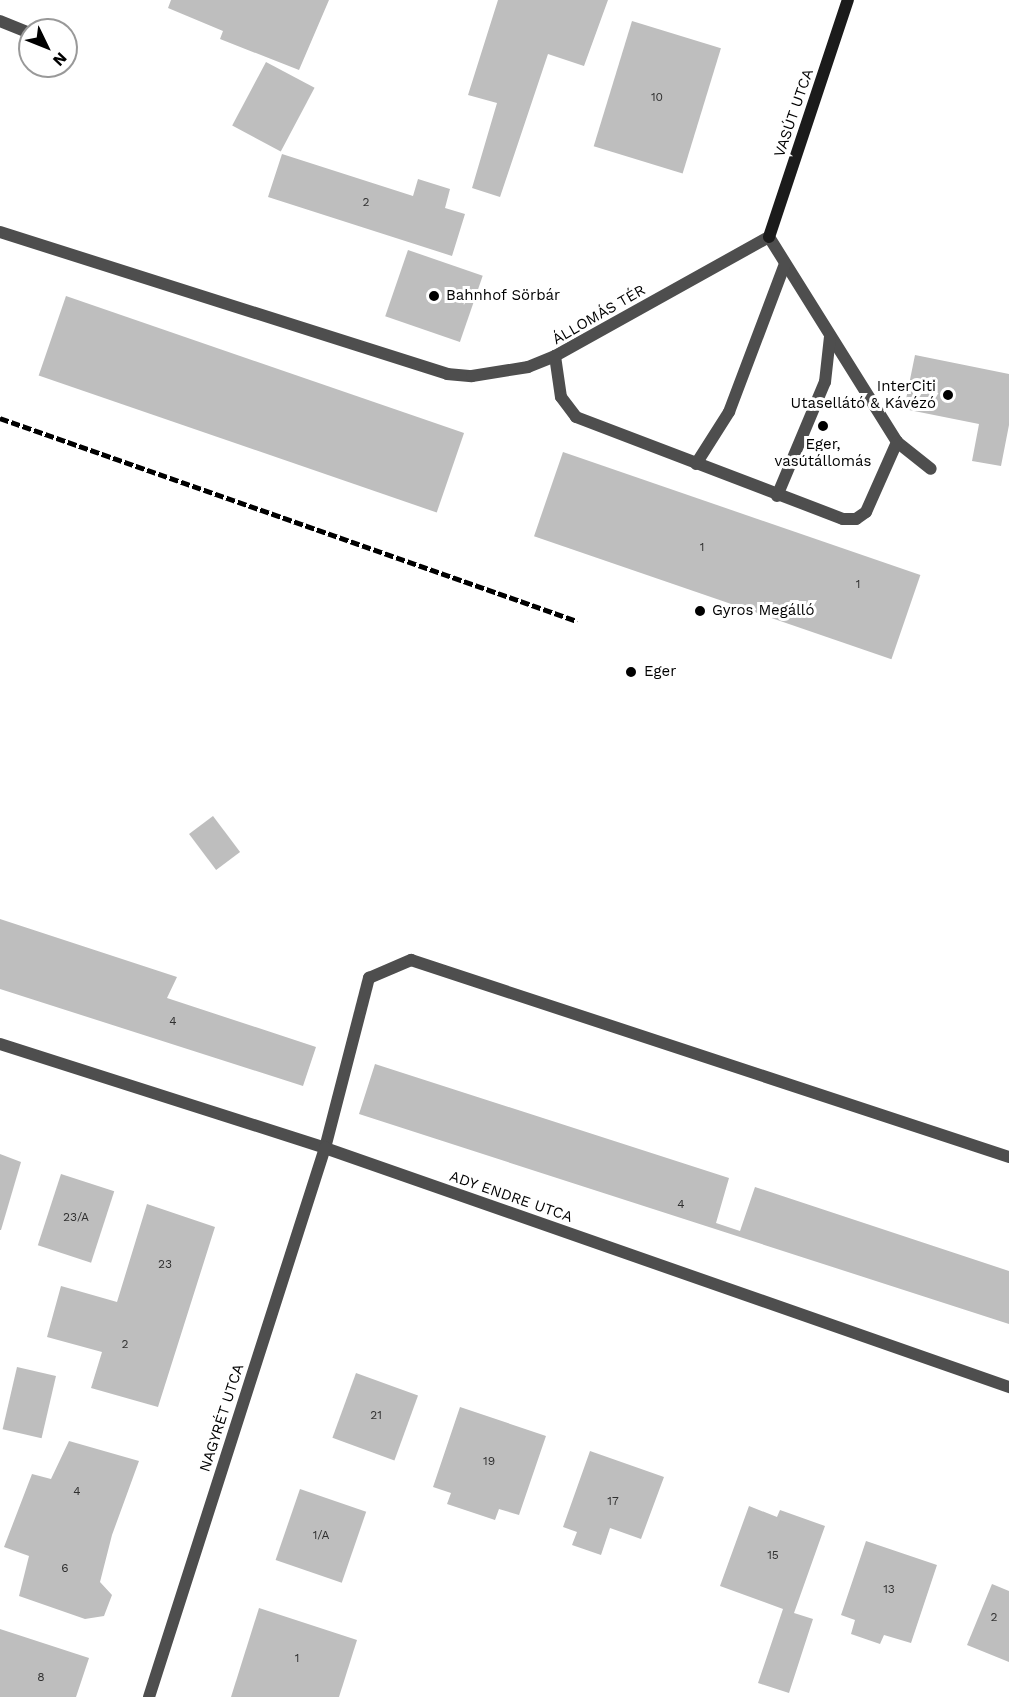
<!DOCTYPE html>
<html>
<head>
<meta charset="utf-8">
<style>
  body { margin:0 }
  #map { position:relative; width:1009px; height:1697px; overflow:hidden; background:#fff; font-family:"Work Sans",sans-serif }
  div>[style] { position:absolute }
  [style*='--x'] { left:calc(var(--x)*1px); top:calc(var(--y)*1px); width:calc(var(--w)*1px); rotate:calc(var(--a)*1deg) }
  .building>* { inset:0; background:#bebebe; transform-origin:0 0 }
  .lane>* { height:12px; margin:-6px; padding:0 6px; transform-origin:6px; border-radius:6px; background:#4e4e4e }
  .street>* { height:12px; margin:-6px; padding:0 6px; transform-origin:6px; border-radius:6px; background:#4e4e4e }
  .secondary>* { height:12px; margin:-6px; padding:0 6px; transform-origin:6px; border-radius:6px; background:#1b1b1b }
  .rail>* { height:4.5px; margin-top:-2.25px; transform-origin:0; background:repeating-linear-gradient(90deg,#000 0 9px,transparent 0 12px) }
  .dots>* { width:16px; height:16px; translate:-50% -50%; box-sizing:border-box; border:3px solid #fff; border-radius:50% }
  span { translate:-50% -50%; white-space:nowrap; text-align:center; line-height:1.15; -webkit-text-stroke:6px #fff; paint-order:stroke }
  .number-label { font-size:12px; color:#303030 }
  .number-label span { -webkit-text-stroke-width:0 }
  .street-label { font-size:15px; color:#000 }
  .poi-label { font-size:15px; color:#000 }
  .left { translate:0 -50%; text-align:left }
  .right { translate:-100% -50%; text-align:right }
  .north { position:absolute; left:18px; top:18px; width:60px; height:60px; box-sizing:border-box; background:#fff; border:2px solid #999; border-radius:50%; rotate:133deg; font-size:16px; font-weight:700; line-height:24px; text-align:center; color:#000 }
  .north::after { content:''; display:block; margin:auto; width:21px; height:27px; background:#000; clip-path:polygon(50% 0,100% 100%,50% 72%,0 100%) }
</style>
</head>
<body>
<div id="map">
  <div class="building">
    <i style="clip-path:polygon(171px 0,329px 0,299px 70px,220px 39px,223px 31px,168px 8px)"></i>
    <i style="clip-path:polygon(498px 0,608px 0,584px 66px,548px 54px,500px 197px,472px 188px,497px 103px,468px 95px)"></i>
    <i style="left:632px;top:21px;width:93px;height:131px;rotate:17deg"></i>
    <i style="left:266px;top:62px;width:55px;height:72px;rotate:28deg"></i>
    <i style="clip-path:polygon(282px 154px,413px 196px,418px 179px,450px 189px,445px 208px,465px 214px,452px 256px,268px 197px)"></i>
    <i style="left:408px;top:250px;width:79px;height:70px;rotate:19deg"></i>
    <i style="left:66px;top:296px;width:421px;height:84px;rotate:19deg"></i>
    <i style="clip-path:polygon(915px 355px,1009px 374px,1009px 425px,1001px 466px,972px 461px,979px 424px,904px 409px)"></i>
    <i style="left:563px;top:452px;width:378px;height:89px;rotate:19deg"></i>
    <i style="left:213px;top:816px;width:45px;height:30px;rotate:53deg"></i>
    <i style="clip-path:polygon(0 919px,177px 977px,167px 998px,316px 1047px,303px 1086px,0 989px)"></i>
    <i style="clip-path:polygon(375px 1064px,729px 1178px,716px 1223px,740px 1231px,755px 1187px,1009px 1271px,1009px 1324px,359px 1114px)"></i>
    <i style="clip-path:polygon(0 1154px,21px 1162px,1px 1230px,0 1230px)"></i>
    <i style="left:61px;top:1174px;width:56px;height:75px;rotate:18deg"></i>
    <i style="clip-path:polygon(147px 1204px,215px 1227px,158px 1407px,91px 1388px,102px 1352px,47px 1337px,61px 1286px,117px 1302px)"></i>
    <i style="left:17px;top:1367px;width:40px;height:64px;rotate:13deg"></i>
    <i style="left:356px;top:1373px;width:66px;height:69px;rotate:20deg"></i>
    <i style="clip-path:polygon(460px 1407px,546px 1436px,519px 1515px,499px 1509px,495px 1520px,447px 1504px,451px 1493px,433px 1487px)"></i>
    <i style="clip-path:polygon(69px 1441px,139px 1461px,112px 1535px,100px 1582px,112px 1595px,104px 1616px,85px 1619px,19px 1596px,29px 1556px,4px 1547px,32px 1474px,51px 1479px)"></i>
    <i style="clip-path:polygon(590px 1451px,664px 1477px,641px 1539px,610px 1528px,601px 1555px,572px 1545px,577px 1532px,563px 1527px)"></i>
    <i style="left:300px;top:1489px;width:70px;height:75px;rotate:19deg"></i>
    <i style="clip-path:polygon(749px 1506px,777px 1517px,780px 1510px,825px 1526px,794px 1613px,813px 1619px,789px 1693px,758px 1683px,783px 1609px,720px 1586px)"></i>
    <i style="clip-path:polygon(866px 1541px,937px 1565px,911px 1643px,884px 1635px,880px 1644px,851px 1634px,855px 1620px,841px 1615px)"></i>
    <i style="clip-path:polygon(992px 1584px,1009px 1591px,1009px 1662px,967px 1645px)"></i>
    <i style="clip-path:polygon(259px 1608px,357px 1640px,339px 1697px,231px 1697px)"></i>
    <i style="clip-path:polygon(0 1629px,89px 1658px,76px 1697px,0 1697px)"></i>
  </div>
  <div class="lane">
    <i style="--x:0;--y:21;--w:32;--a:22"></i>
    <i style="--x:0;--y:232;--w:469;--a:17.6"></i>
    <i style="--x:447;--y:374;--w:25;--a:5"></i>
    <i style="--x:472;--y:376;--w:57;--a:-9.1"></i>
    <i style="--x:528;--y:367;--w:29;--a:-22"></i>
    <i style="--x:555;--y:356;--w:245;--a:-29.1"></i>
    <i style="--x:769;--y:237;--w:242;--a:58"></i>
    <i style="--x:897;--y:442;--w:43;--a:38.5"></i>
    <i style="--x:555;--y:356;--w:41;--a:81.7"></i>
    <i style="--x:561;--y:397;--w:25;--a:53"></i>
    <i style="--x:576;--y:417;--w:286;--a:20.9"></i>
    <i style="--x:843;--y:519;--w:13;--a:0"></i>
    <i style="--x:856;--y:519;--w:12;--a:-35"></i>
    <i style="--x:866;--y:512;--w:77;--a:-66.1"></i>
    <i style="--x:696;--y:464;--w:62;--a:-57.6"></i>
    <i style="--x:729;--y:412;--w:158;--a:-69.3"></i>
    <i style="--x:777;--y:496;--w:124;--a:-67.2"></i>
    <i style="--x:825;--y:382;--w:45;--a:-83.7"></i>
    <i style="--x:325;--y:1148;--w:176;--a:-75.5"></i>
    <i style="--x:369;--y:978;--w:46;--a:-23.2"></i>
    <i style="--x:411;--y:960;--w:630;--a:18.23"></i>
  </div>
  <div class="street">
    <i style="--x:0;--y:1044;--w:341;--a:17.7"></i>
    <i style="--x:325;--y:1148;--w:725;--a:19.26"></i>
    <i style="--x:149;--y:1697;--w:577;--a:-72.23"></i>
  </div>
  <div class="secondary">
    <i style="--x:769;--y:237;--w:250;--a:-71.6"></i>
  </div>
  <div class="rail">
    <i style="--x:0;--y:418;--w:612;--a:19.38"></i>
  </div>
  <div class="dots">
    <i style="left:434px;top:296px;background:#000"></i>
    <i style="left:948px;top:395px;background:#000"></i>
    <i style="left:823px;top:426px;background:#000"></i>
    <i style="left:700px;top:611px;background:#000"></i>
    <i style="left:631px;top:672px;background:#000"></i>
  </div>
  <div class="number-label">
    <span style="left:657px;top:98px">10</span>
    <span style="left:366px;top:203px">2</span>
    <span style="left:702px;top:548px">1</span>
    <span style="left:858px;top:585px">1</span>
    <span style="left:173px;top:1022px">4</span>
    <span style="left:681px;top:1205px">4</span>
    <span style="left:76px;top:1218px">23/A</span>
    <span style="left:165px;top:1265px">23</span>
    <span style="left:125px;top:1345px">2</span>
    <span style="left:376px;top:1416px">21</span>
    <span style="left:489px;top:1462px">19</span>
    <span style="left:77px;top:1492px">4</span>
    <span style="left:613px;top:1502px">17</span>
    <span style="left:321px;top:1536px">1/A</span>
    <span style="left:773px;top:1556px">15</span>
    <span style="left:65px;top:1569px">6</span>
    <span style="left:889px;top:1590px">13</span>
    <span style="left:994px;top:1618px">2</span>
    <span style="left:297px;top:1659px">1</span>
    <span style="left:41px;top:1678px">8</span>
  </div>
  <div class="street-label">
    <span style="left:794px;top:113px;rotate:-71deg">VASÚT UTCA</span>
    <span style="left:599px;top:315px;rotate:-30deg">ÁLLOMÁS TÉR</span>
    <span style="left:511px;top:1197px;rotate:19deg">ADY ENDRE UTCA</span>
    <span style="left:222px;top:1418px;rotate:-72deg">NAGYRÉT UTCA</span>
  </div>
  <div class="poi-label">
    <span class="left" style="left:446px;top:296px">Bahnhof Sörbár</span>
    <span class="right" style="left:936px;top:395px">InterCiti<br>Utasellátó &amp; Kávézó</span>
    <span style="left:823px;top:453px">Eger,<br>vasútállomás</span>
    <span class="left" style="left:712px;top:611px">Gyros Megálló</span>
    <span class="left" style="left:644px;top:672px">Eger</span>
  </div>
  <div class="north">N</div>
</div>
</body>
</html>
